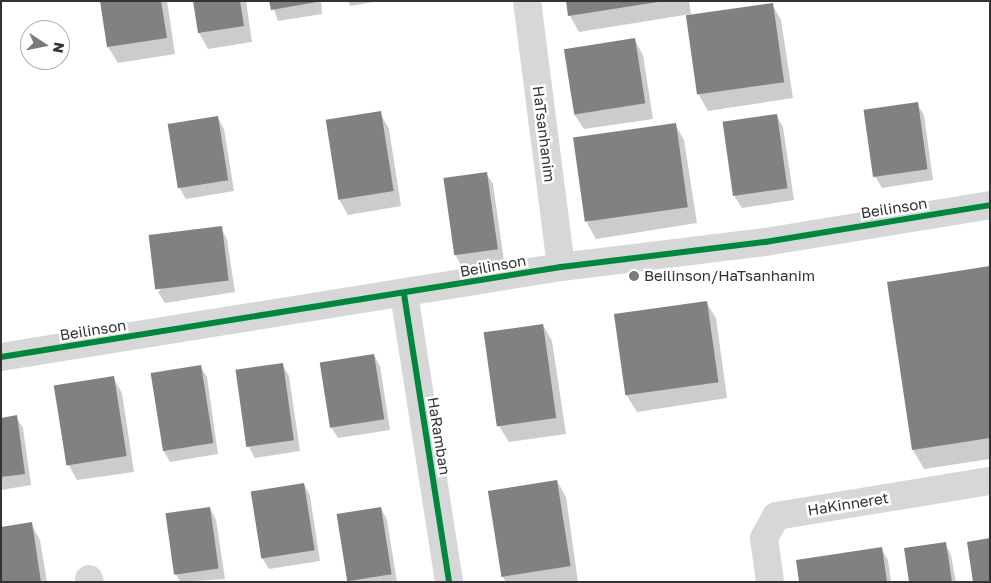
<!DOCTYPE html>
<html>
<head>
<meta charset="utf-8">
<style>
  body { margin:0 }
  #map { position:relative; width:991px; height:583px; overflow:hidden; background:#fff; font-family:"Golos Text",sans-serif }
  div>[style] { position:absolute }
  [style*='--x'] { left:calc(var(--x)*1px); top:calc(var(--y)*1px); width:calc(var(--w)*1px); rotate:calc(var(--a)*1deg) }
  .shadow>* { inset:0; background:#0003 }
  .building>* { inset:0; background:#818181; transform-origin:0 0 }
  .minor>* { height:28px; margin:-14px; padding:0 14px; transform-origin:14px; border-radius:14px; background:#d7d7d7 }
  .cycleway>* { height:6px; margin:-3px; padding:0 3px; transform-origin:3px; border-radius:3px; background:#00873e }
  .dots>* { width:14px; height:14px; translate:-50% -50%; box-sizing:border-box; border:2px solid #fff; border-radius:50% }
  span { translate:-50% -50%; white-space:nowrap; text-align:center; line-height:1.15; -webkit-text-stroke:5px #fff; paint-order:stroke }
  .street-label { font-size:15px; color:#333 }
  .poi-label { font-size:15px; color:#333 }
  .left { translate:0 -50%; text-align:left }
  .frame { position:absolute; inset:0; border:2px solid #333; pointer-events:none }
  .north { position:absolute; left:20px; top:20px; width:50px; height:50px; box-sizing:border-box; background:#fff; border:1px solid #adadad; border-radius:50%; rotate:101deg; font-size:14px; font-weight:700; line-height:20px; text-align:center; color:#333 }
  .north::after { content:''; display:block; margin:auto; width:18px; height:22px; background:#7a7a7a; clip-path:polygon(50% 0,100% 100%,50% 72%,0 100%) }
</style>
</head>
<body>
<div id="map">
  <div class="shadow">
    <i style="clip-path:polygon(101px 1px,167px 1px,175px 54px,118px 63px,108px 47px)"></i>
    <i style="clip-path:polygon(194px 1px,246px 1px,252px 42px,208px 49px,199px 33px)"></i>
    <i style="clip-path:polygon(271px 1px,321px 1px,322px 14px,278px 21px)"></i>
    <i style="clip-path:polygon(348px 1px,380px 1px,350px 6px)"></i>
    <i style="clip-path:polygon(568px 1px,689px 1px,691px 14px,579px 32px,570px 16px)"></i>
    <i style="clip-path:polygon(772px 4px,781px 20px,793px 98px,708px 111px,699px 95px,687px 18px)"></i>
    <i style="clip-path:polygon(634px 39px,643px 55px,653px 119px,584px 129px,574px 114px)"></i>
    <i style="clip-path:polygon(917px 104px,924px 115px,933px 180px,882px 188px,875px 176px)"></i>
    <i style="clip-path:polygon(380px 113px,389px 129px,401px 206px,348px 215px,339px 199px)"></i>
    <i style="clip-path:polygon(777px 116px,783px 127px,794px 200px,742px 208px,735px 197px)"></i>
    <i style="clip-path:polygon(218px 118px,224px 129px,234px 191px,186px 199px,179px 187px)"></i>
    <i style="clip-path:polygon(675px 124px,684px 140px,697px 223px,596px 239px,587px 223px)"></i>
    <i style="clip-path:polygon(486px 173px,493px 184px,504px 261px,462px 267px,456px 256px)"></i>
    <i style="clip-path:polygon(221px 228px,227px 239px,235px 292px,165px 303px,158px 292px)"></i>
    <i style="clip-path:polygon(990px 267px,990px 459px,924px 469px,913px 450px)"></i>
    <i style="clip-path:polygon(706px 302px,716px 318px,727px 398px,637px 412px,627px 396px,616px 316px)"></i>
    <i style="clip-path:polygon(543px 325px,552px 341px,566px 434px,509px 442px,499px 426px)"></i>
    <i style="clip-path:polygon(374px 355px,380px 366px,390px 430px,338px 438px,331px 427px)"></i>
    <i style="clip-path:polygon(282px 364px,289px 376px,300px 451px,255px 458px,249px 447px,238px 372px)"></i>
    <i style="clip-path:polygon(200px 366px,207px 377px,218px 454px,170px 462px,163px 450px)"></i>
    <i style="clip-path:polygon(113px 377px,122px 393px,134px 472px,77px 480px,68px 464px)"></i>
    <i style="clip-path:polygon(16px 417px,23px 428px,31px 485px,1px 490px,1px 419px)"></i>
    <i style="clip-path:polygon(557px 481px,566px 497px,578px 582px,506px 582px,503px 577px)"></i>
    <i style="clip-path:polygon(304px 484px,310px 496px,320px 561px,269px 569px,262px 558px,252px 492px)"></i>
    <i style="clip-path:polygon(210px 508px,216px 520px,225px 579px,180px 582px,176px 574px)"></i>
    <i style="clip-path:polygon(381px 508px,387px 520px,397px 582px,349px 582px)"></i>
    <i style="clip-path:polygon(31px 524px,40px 540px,47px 582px,1px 582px)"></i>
    <i style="clip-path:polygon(945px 544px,951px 555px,956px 582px,910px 582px)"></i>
    <i style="clip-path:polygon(881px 548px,888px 560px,891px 582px,800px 582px)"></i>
  </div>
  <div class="building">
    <i style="clip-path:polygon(100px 1px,161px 1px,167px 38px,107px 47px)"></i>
    <i style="clip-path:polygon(193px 1px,240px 1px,244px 26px,198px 33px)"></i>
    <i style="clip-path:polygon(269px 1px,317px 1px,317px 2px,271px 10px)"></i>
    <i style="clip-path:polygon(566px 1px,658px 1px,658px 2px,568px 16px)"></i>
    <i style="left:773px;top:3px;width:80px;height:88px;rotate:82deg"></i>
    <i style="left:635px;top:38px;width:66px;height:72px;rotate:81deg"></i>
    <i style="left:918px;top:102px;width:68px;height:55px;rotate:82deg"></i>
    <i style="left:381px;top:111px;width:81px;height:56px;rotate:81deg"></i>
    <i style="left:777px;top:114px;width:75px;height:55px;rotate:82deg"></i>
    <i style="left:218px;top:116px;width:65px;height:51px;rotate:81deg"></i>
    <i style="left:676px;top:123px;width:85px;height:104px;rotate:82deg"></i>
    <i style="left:487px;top:172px;width:78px;height:44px;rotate:82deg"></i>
    <i style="left:222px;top:226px;width:55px;height:74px;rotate:83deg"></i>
    <i style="clip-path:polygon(990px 266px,990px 438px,912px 450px,887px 282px)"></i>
    <i style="left:707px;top:301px;width:82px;height:94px;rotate:82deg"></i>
    <i style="left:543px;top:324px;width:95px;height:60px;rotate:82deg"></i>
    <i style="left:374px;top:354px;width:66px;height:55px;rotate:81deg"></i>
    <i style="left:283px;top:363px;width:78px;height:48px;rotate:82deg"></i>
    <i style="left:201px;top:365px;width:79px;height:51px;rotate:81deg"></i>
    <i style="left:114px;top:376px;width:81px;height:61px;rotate:81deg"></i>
    <i style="clip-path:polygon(17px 415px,25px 474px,1px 477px,1px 418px)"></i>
    <i style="left:557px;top:480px;width:87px;height:70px;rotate:81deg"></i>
    <i style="left:304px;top:483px;width:68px;height:54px;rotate:81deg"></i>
    <i style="left:210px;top:507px;width:62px;height:45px;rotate:82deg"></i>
    <i style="left:381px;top:507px;width:68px;height:45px;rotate:81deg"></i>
    <i style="clip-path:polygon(32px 522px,41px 582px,1px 582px,1px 527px)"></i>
    <i style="clip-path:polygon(990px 538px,990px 582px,973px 582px,967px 542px)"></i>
    <i style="clip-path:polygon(946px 542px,952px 582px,909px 582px,904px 548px)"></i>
    <i style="clip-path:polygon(882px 547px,887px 582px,799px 582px,796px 560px)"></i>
  </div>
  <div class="minor">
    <i style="--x:527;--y:1;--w:268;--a:82.7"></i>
    <i style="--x:404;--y:294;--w:291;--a:81.1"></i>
    <i style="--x:1;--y:357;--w:567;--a:-9.13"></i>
    <i style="--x:561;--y:267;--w:206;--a:-7"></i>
    <i style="--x:765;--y:242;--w:228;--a:-9.3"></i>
    <i style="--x:89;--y:579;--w:3;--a:72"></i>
    <i style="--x:770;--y:582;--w:44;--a:-97.8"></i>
    <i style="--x:764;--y:538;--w:25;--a:-61"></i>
    <i style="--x:776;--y:516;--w:217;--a:-9.3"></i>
  </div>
  <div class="cycleway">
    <i style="--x:404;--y:294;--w:291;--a:81.1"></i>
    <i style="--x:1;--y:357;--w:567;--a:-9.13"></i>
    <i style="--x:561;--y:267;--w:206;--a:-7"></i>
    <i style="--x:765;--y:242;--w:228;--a:-9.3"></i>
  </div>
  <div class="dots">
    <i style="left:634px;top:276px;background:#7a7a7a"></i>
  </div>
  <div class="street-label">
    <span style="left:544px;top:134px;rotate:83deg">HaTsanhanim</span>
    <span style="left:894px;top:208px;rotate:-9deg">Beilinson</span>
    <span style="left:493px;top:266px;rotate:-10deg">Beilinson</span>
    <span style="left:93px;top:330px;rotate:-9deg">Beilinson</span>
    <span style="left:439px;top:436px;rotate:81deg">HaRamban</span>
    <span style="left:848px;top:504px;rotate:-9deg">HaKinneret</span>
  </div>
  <div class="poi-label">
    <span class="left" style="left:644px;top:276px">Beilinson/HaTsanhanim</span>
  </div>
  <div class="frame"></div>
  <div class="north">N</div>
</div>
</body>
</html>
